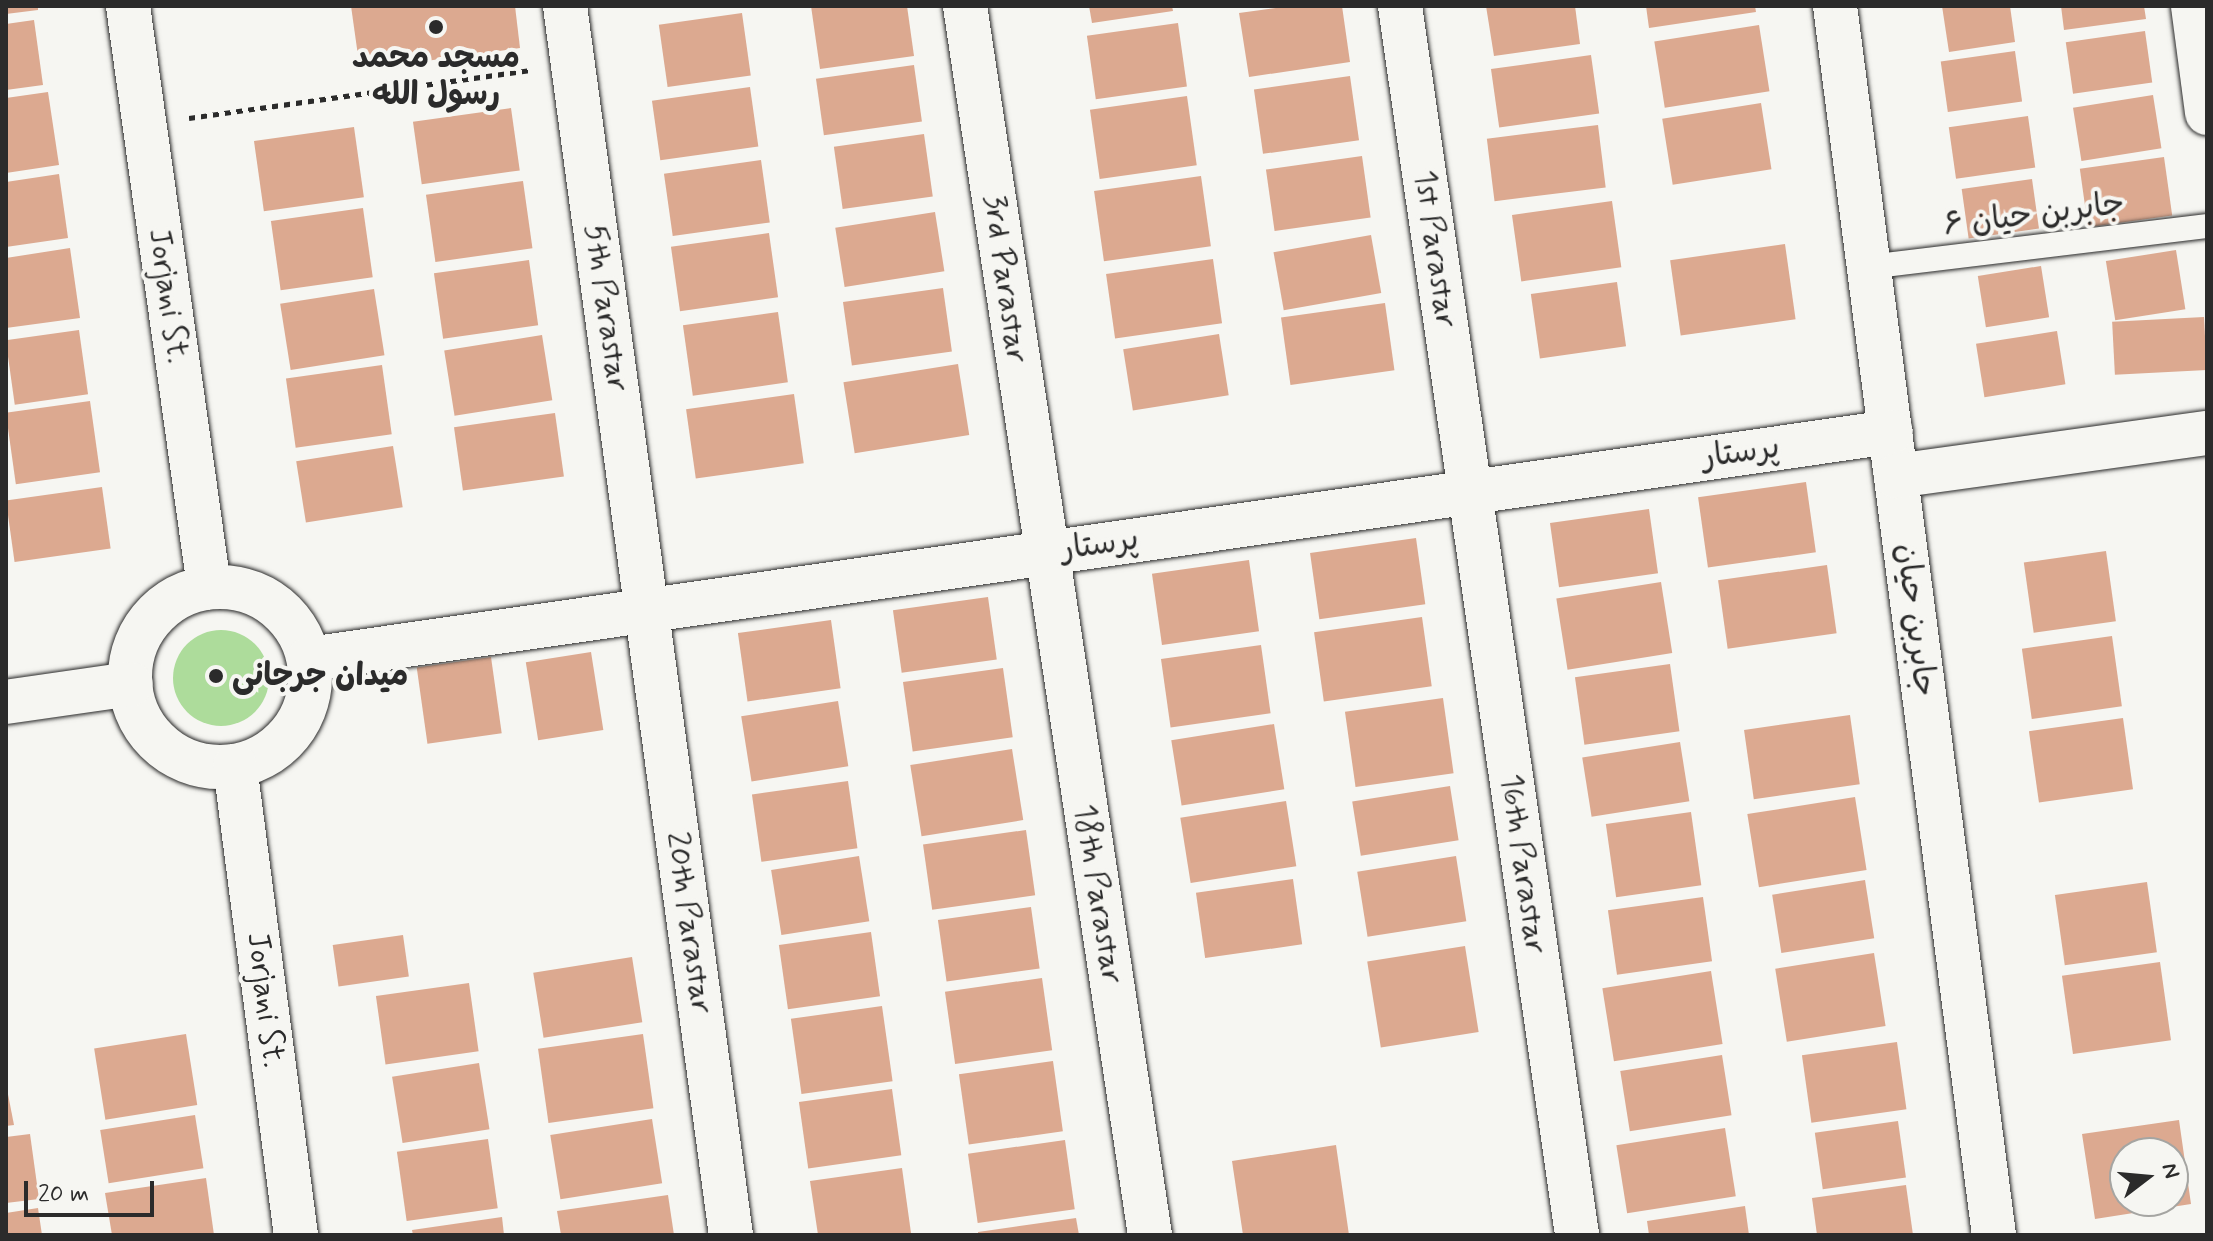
<!DOCTYPE html>
<html>
<head>
<meta charset="utf-8">
<style>
  body { margin:0 }
  #map { position:relative; width:2213px; height:1241px; overflow:hidden; background:#f6f6f2; font-family:Mynerve,"Playpen Sans Arabic",sans-serif }
  div>[style] { position:absolute }
  [style*='--x'] { left:calc(var(--x)*1px); top:calc(var(--y)*1px); width:calc(var(--w)*1px); rotate:calc(var(--a)*1deg) }
  .green>* { inset:0; background:#addc9b }
  .round { border-radius:50% }
  .building>* { inset:0; background:#dca990; transform-origin:0 0 }
  .path>* { height:5px; margin-top:-2.5px; transform-origin:0; background:repeating-linear-gradient(90deg,#2b2b2b 0 6px,transparent 0 12px) }
  .roads { filter:drop-shadow(0 0 2px #2b2b2b) drop-shadow(0 0 2px #2b2b2b) }
  .lane>* { height:24px; margin:-12px; padding:0 12px; transform-origin:12px; border-radius:12px; background:#f6f6f2 }
  .street>* { height:44px; margin:-22px; padding:0 22px; transform-origin:22px; border-radius:22px; background:#f6f6f2 }
  .secondary>* { height:44px; margin:-22px; padding:0 22px; transform-origin:22px; border-radius:22px; background:#f6f6f2 }
  .secondary>.ring { margin:-22px; padding:0; box-sizing:content-box; background:none; border:44px solid #f6f6f2; border-radius:50% }
  .dots>* { width:22px; height:22px; translate:-50% -50%; box-sizing:border-box; border:4px solid #f6f6f2; border-radius:50% }
  span { translate:-50% -50%; white-space:nowrap; text-align:center; line-height:1.15; -webkit-text-stroke:8px #f6f6f2; paint-order:stroke }
  .poi-label { font-size:32px; color:#2b2b2b; font-weight:700 }
  .left { translate:0 -50%; text-align:left }
  .street-label { font-size:32px; color:#2b2b2b }
  .frame { position:absolute; inset:0; border:8px solid #2b2b2b; pointer-events:none }
  .north { position:absolute; left:2109px; top:1137px; width:80px; height:80px; box-sizing:border-box; background:#f6f6f2; border:2px solid #a5a5a2; border-radius:50%; rotate:74deg; font-size:22px; font-weight:700; line-height:32px; text-align:center; color:#2b2b2b }
  .north::after { content:''; display:block; margin:auto; width:28px; height:36px; background:#2b2b2b; clip-path:polygon(50% 0,100% 100%,50% 72%,0 100%) }
  .scale { position:absolute; left:24px; top:1181px; width:130px; height:36px; box-sizing:border-box; border:4px solid #2b2b2b; border-top:0; padding-left:10px; font-size:24px; line-height:28px; white-space:nowrap; color:#2b2b2b; -webkit-text-stroke:6px #f6f6f2; paint-order:stroke }
</style>
</head>
<body>
<div id="map">
  <div class="green">
    <i class="round" style="left:173px;top:630px;width:96px;height:96px"></i>
  </div>
  <div class="building">
    <i style="clip-path:polygon(6px 6px,38px 6px,38px 10px,6px 14px)"></i>
    <i style="clip-path:polygon(351px 6px,515px 6px,520px 48px,360px 70px)"></i>
    <i style="clip-path:polygon(811px 6px,907px 6px,914px 56px,820px 69px)"></i>
    <i style="clip-path:polygon(1089px 6px,1172px 6px,1173px 11px,1092px 23px)"></i>
    <i style="clip-path:polygon(1291px 6px,1342px 6px,1350px 62px,1249px 77px,1239px 13px)"></i>
    <i style="clip-path:polygon(1486px 6px,1575px 6px,1580px 44px,1494px 56px)"></i>
    <i style="clip-path:polygon(1646px 6px,1755px 6px,1756px 12px,1649px 28px)"></i>
    <i style="clip-path:polygon(1942px 6px,2010px 6px,2015px 42px,1949px 52px)"></i>
    <i style="clip-path:polygon(2061px 6px,2144px 6px,2146px 19px,2064px 30px)"></i>
    <i style="left:742px;top:13px;width:63px;height:84px;rotate:82deg"></i>
    <i style="clip-path:polygon(34px 20px,43px 85px,6px 90px,6px 24px)"></i>
    <i style="left:1178px;top:23px;width:64px;height:92px;rotate:82deg"></i>
    <i style="left:1759px;top:25px;width:67px;height:106px;rotate:81deg"></i>
    <i style="left:2145px;top:31px;width:52px;height:80px;rotate:82deg"></i>
    <i style="left:2015px;top:51px;width:51px;height:75px;rotate:82deg"></i>
    <i style="left:1591px;top:55px;width:59px;height:101px;rotate:82deg"></i>
    <i style="left:914px;top:65px;width:57px;height:99px;rotate:82deg"></i>
    <i style="left:1350px;top:76px;width:65px;height:97px;rotate:82deg"></i>
    <i style="left:750px;top:87px;width:60px;height:99px;rotate:82deg"></i>
    <i style="clip-path:polygon(48px 92px,59px 165px,6px 173px,6px 98px)"></i>
    <i style="left:2153px;top:95px;width:54px;height:81px;rotate:81deg"></i>
    <i style="left:1187px;top:96px;width:70px;height:98px;rotate:82deg"></i>
    <i style="left:1761px;top:103px;width:67px;height:100px;rotate:81deg"></i>
    <i style="left:511px;top:108px;width:63px;height:99px;rotate:82deg"></i>
    <i style="left:2028px;top:116px;width:52px;height:80px;rotate:82deg"></i>
    <i style="left:1598px;top:125px;width:63px;height:112px;rotate:83deg"></i>
    <i style="left:354px;top:127px;width:71px;height:101px;rotate:82deg"></i>
    <i style="left:924px;top:134px;width:63px;height:91px;rotate:82deg"></i>
    <i style="left:1362px;top:156px;width:62px;height:97px;rotate:82deg"></i>
    <i style="left:2164px;top:157px;width:59px;height:85px;rotate:82deg"></i>
    <i style="left:761px;top:160px;width:63px;height:98px;rotate:82deg"></i>
    <i style="clip-path:polygon(59px 174px,68px 238px,6px 247px,6px 182px)"></i>
    <i style="left:1201px;top:176px;width:71px;height:108px;rotate:82deg"></i>
    <i style="left:2032px;top:179px;width:50px;height:71px;rotate:82deg"></i>
    <i style="left:523px;top:181px;width:68px;height:98px;rotate:82deg"></i>
    <i style="left:1612px;top:201px;width:67px;height:101px;rotate:82deg"></i>
    <i style="left:363px;top:208px;width:70px;height:93px;rotate:82deg"></i>
    <i style="left:935px;top:212px;width:60px;height:101px;rotate:81deg"></i>
    <i style="left:769px;top:233px;width:65px;height:99px;rotate:82deg"></i>
    <i style="left:1371px;top:235px;width:59px;height:99px;rotate:80deg"></i>
    <i style="left:1785px;top:244px;width:76px;height:116px;rotate:82deg"></i>
    <i style="clip-path:polygon(70px 248px,80px 318px,6px 328px,6px 258px)"></i>
    <i style="left:2176px;top:250px;width:60px;height:71px;rotate:81deg"></i>
    <i style="left:1213px;top:259px;width:65px;height:108px;rotate:82deg"></i>
    <i style="left:529px;top:260px;width:66px;height:96px;rotate:82deg"></i>
    <i style="left:2041px;top:266px;width:52px;height:64px;rotate:81deg"></i>
    <i style="left:1617px;top:282px;width:65px;height:87px;rotate:82deg"></i>
    <i style="left:943px;top:288px;width:64px;height:101px;rotate:82deg"></i>
    <i style="left:374px;top:289px;width:67px;height:95px;rotate:81deg"></i>
    <i style="left:1385px;top:303px;width:68px;height:105px;rotate:82deg"></i>
    <i style="left:778px;top:312px;width:71px;height:96px;rotate:82deg"></i>
    <i style="left:2204px;top:317px;width:53px;height:92px;rotate:87deg"></i>
    <i style="left:79px;top:330px;width:65px;height:74px;rotate:82deg"></i>
    <i style="left:2057px;top:331px;width:54px;height:82px;rotate:81deg"></i>
    <i style="left:1219px;top:334px;width:62px;height:97px;rotate:81deg"></i>
    <i style="left:542px;top:335px;width:66px;height:99px;rotate:81deg"></i>
    <i style="left:958px;top:364px;width:72px;height:116px;rotate:81deg"></i>
    <i style="left:382px;top:365px;width:70px;height:97px;rotate:82deg"></i>
    <i style="left:794px;top:394px;width:70px;height:109px;rotate:82deg"></i>
    <i style="left:90px;top:401px;width:72px;height:85px;rotate:82deg"></i>
    <i style="left:555px;top:413px;width:64px;height:102px;rotate:82deg"></i>
    <i style="left:393px;top:446px;width:62px;height:98px;rotate:81deg"></i>
    <i style="left:1806px;top:482px;width:71px;height:109px;rotate:82deg"></i>
    <i style="left:102px;top:487px;width:62px;height:97px;rotate:82deg"></i>
    <i style="left:1649px;top:509px;width:65px;height:100px;rotate:82deg"></i>
    <i style="left:1416px;top:538px;width:67px;height:107px;rotate:82deg"></i>
    <i style="left:2106px;top:551px;width:71px;height:83px;rotate:82deg"></i>
    <i style="left:1249px;top:560px;width:72px;height:98px;rotate:82deg"></i>
    <i style="left:1827px;top:565px;width:69px;height:110px;rotate:82deg"></i>
    <i style="left:1661px;top:582px;width:72px;height:106px;rotate:81deg"></i>
    <i style="left:988px;top:597px;width:63px;height:96px;rotate:82deg"></i>
    <i style="left:1422px;top:617px;width:70px;height:109px;rotate:82deg"></i>
    <i style="left:831px;top:620px;width:69px;height:94px;rotate:82deg"></i>
    <i style="left:2112px;top:636px;width:71px;height:91px;rotate:82deg"></i>
    <i style="left:1261px;top:645px;width:69px;height:101px;rotate:82deg"></i>
    <i style="left:591px;top:652px;width:79px;height:66px;rotate:81deg"></i>
    <i style="left:491px;top:657px;width:77px;height:75px;rotate:82deg"></i>
    <i style="left:1670px;top:664px;width:68px;height:96px;rotate:82deg"></i>
    <i style="left:1003px;top:668px;width:70px;height:101px;rotate:82deg"></i>
    <i style="left:1443px;top:698px;width:76px;height:99px;rotate:82deg"></i>
    <i style="left:838px;top:701px;width:66px;height:98px;rotate:81deg"></i>
    <i style="left:1850px;top:715px;width:70px;height:107px;rotate:82deg"></i>
    <i style="left:2123px;top:718px;width:72px;height:95px;rotate:82deg"></i>
    <i style="left:1274px;top:724px;width:66px;height:104px;rotate:81deg"></i>
    <i style="left:1680px;top:742px;width:60px;height:99px;rotate:81deg"></i>
    <i style="left:1012px;top:749px;width:72px;height:103px;rotate:81deg"></i>
    <i style="left:848px;top:781px;width:68px;height:97px;rotate:82deg"></i>
    <i style="left:1450px;top:786px;width:55px;height:99px;rotate:81deg"></i>
    <i style="left:1855px;top:797px;width:74px;height:109px;rotate:81deg"></i>
    <i style="left:1286px;top:801px;width:66px;height:107px;rotate:81deg"></i>
    <i style="left:1691px;top:812px;width:74px;height:86px;rotate:82deg"></i>
    <i style="left:1026px;top:830px;width:66px;height:104px;rotate:82deg"></i>
    <i style="left:859px;top:856px;width:66px;height:89px;rotate:81deg"></i>
    <i style="left:1456px;top:856px;width:66px;height:100px;rotate:81deg"></i>
    <i style="left:1293px;top:879px;width:66px;height:98px;rotate:82deg"></i>
    <i style="left:1865px;top:880px;width:59px;height:94px;rotate:81deg"></i>
    <i style="left:2147px;top:882px;width:71px;height:93px;rotate:82deg"></i>
    <i style="left:1703px;top:897px;width:65px;height:96px;rotate:82deg"></i>
    <i style="left:1031px;top:907px;width:62px;height:94px;rotate:82deg"></i>
    <i style="left:871px;top:932px;width:65px;height:93px;rotate:82deg"></i>
    <i style="left:403px;top:935px;width:42px;height:71px;rotate:82deg"></i>
    <i style="left:1465px;top:946px;width:87px;height:99px;rotate:81deg"></i>
    <i style="left:1874px;top:953px;width:74px;height:100px;rotate:81deg"></i>
    <i style="left:632px;top:957px;width:66px;height:100px;rotate:81deg"></i>
    <i style="left:2160px;top:962px;width:79px;height:99px;rotate:82deg"></i>
    <i style="left:1711px;top:971px;width:74px;height:110px;rotate:81deg"></i>
    <i style="left:1042px;top:978px;width:73px;height:98px;rotate:82deg"></i>
    <i style="left:469px;top:983px;width:69px;height:94px;rotate:82deg"></i>
    <i style="left:882px;top:1006px;width:76px;height:92px;rotate:82deg"></i>
    <i style="left:186px;top:1034px;width:72px;height:93px;rotate:81deg"></i>
    <i style="left:643px;top:1034px;width:75px;height:106px;rotate:82deg"></i>
    <i style="left:1897px;top:1042px;width:68px;height:96px;rotate:82deg"></i>
    <i style="left:1722px;top:1055px;width:61px;height:103px;rotate:81deg"></i>
    <i style="left:1053px;top:1061px;width:71px;height:95px;rotate:82deg"></i>
    <i style="left:479px;top:1063px;width:67px;height:88px;rotate:81deg"></i>
    <i style="clip-path:polygon(6px 1084px,14px 1125px,6px 1126px)"></i>
    <i style="left:892px;top:1089px;width:67px;height:94px;rotate:82deg"></i>
    <i style="left:195px;top:1115px;width:54px;height:96px;rotate:81deg"></i>
    <i style="left:652px;top:1119px;width:65px;height:103px;rotate:81deg"></i>
    <i style="clip-path:polygon(evenodd,2179px 1120px,2191px 1204px,2095px 1219px,2082px 1134px,2179px 1120px,2125px 1153px,2173px 1153px,2173px 1201px,2125px 1201px,2125px 1153px)"></i>
    <i style="left:1898px;top:1121px;width:57px;height:84px;rotate:82deg"></i>
    <i style="left:1725px;top:1128px;width:69px;height:110px;rotate:81deg"></i>
    <i style="clip-path:polygon(30px 1134px,39px 1199px,6px 1203px,6px 1137px)"></i>
    <i style="left:488px;top:1139px;width:70px;height:92px;rotate:82deg"></i>
    <i style="left:1065px;top:1140px;width:70px;height:98px;rotate:82deg"></i>
    <i style="clip-path:polygon(1336px 1145px,1349px 1235px,1243px 1235px,1232px 1161px)"></i>
    <i style="clip-path:polygon(902px 1168px,911px 1233px,818px 1235px,810px 1181px)"></i>
    <i style="clip-path:polygon(206px 1178px,214px 1235px,112px 1235px,105px 1193px)"></i>
    <i style="clip-path:polygon(1906px 1185px,1913px 1235px,1817px 1235px,1812px 1198px)"></i>
    <i style="clip-path:polygon(668px 1195px,674px 1235px,561px 1235px,557px 1211px)"></i>
    <i style="clip-path:polygon(1745px 1206px,1749px 1235px,1649px 1235px,1647px 1221px)"></i>
    <i style="clip-path:polygon(38px 1208px,42px 1235px,6px 1235px,6px 1213px)"></i>
    <i style="clip-path:polygon(502px 1217px,504px 1235px,413px 1235px,412px 1230px)"></i>
    <i style="clip-path:polygon(1076px 1218px,1079px 1235px,978px 1235px,978px 1232px)"></i>
  </div>
  <div class="path">
    <i style="--x:189;--y:118;--w:345;--a:-8"></i>
  </div>
  <div class="roads">
    <div class="lane">
      <i style="--x:1869;--y:267;--w:340;--a:-6.9"></i>
    </div>
    <div class="street">
      <i style="--x:565;--y:6;--w:1240;--a:82.31"></i>
      <i style="--x:965;--y:6;--w:1243;--a:81.44"></i>
      <i style="--x:1400;--y:6;--w:1242;--a:81.8"></i>
      <i style="--x:2193;--y:6;--w:108;--a:82.5"></i>
    </div>
    <div class="secondary">
      <i style="--x:128;--y:6;--w:587;--a:82.06"></i>
      <i style="--x:1835;--y:6;--w:1239;--a:82.63"></i>
      <i style="--x:1896;--y:476;--w:314;--a:-7.9"></i>
      <i class="ring" style="left:130px;top:587px;width:136px;height:136px"></i>
      <i style="--x:309;--y:659;--w:1598;--a:-8.17"></i>
      <i style="--x:6;--y:702;--w:126;--a:-8.2"></i>
      <i style="--x:235;--y:766;--w:473;--a:82.6"></i>
    </div>
  </div>
  <div class="dots">
    <i style="left:436px;top:27px;background:#2b2b2b"></i>
    <i style="left:216px;top:676px;background:#2b2b2b"></i>
  </div>
  <div class="poi-label">
    <span style="left:436px;top:77px">مسجد محمد<br>رسول الله</span>
    <span class="left" style="left:232px;top:676px">میدان جرجانی</span>
  </div>
  <div class="street-label">
    <span style="left:2034px;top:215px;rotate:-7deg">جابربن حیان ۶</span>
    <span style="left:1435px;top:249px;rotate:82deg">1st Parastar</span>
    <span style="left:1005px;top:279px;rotate:82deg">3rd Parastar</span>
    <span style="left:168px;top:296px;rotate:82deg">Jorjani St.</span>
    <span style="left:606px;top:308px;rotate:82deg">5th Parastar</span>
    <span style="left:1741px;top:453px;rotate:-8deg">پرستار</span>
    <span style="left:1100px;top:545px;rotate:-8deg">پرستار</span>
    <span style="left:1915px;top:620px;rotate:83deg">جابربن حیان</span>
    <span style="left:1523px;top:864px;rotate:82deg">16th Parastar</span>
    <span style="left:1098px;top:894px;rotate:81deg">18th Parastar</span>
    <span style="left:689px;top:923px;rotate:82deg">20th Parastar</span>
    <span style="left:265px;top:1000px;rotate:83deg">Jorjani St.</span>
  </div>
  <div class="frame"></div>
  <div class="north">N</div>
  <div class="scale">20 m</div>
</div>
</body>
</html>
